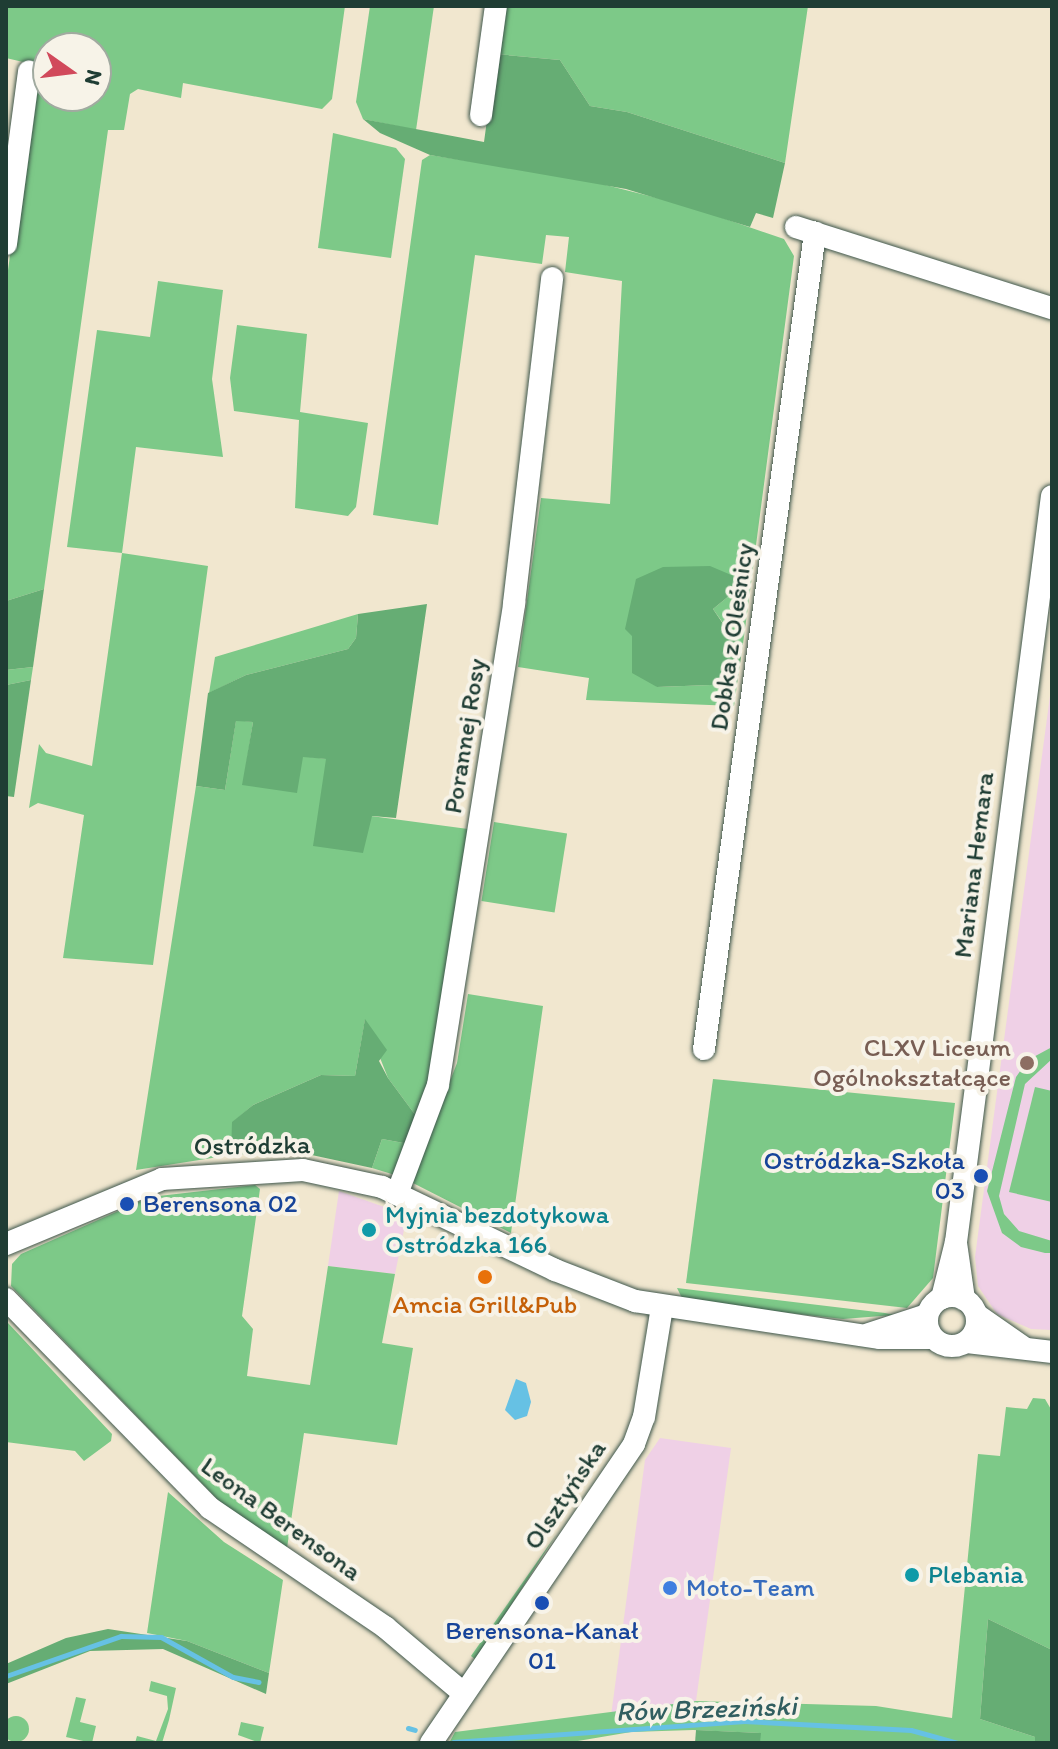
<!DOCTYPE html>
<html>
<head>
<meta charset="utf-8">
<style>
  body { margin:0 }
  #map { position:relative; width:1058px; height:1749px; overflow:hidden; background:#f1e7cf; font-family:Itim,sans-serif }
  div>[style] { position:absolute }
  [style*='--x'] { left:calc(var(--x)*1px); top:calc(var(--y)*1px); width:calc(var(--w)*1px); rotate:calc(var(--a)*1deg) }
  .built>* { inset:0; background:#efd0e6 }
  .green>* { inset:0; background:#7dc988; transform-origin:0 0 }
  .round { border-radius:50% }
  .forest>* { inset:0; background:#66ad74 }
  .water>* { inset:0; background:#66c1e4 }
  .stream>* { height:5px; margin:-2.5px; padding:0 2.5px; transform-origin:2.5px; border-radius:2.5px; background:#66c1e4 }
  .roads { filter:drop-shadow(0 0 2px #3e564b) drop-shadow(0 0 2px #3e564b) }
  .minor>* { height:22px; margin:-11px; padding:0 11px; transform-origin:11px; border-radius:11px; background:#fff }
  .minor>.ring { margin:-11px; padding:0; box-sizing:content-box; background:none; border:22px solid #fff; border-radius:50% }
  .dots>* { width:22px; height:22px; translate:-50% -50%; box-sizing:border-box; border:4px solid #f7f3e8; border-radius:50% }
  span { translate:-50% -50%; white-space:nowrap; text-align:center; line-height:1.15; -webkit-text-stroke:8px #f7f3e8; paint-order:stroke }
  .street-label { font-size:26px; color:#1f3d34 }
  .education-label { font-size:26px; color:#785e54 }
  .right { translate:-100% -50%; text-align:right }
  .transit-label { font-size:26px; color:#164399 }
  .left { translate:0 -50%; text-align:left }
  .culture-label { font-size:26px; color:#0d838f }
  .food-label { font-size:26px; color:#c56008 }
  .shop-label { font-size:26px; color:#366cbe }
  .water-label { font-size:28px; color:#315e60; font-style:italic }
  .frame { position:absolute; inset:0; border:8px solid #1f3d34; pointer-events:none }
  .north { position:absolute; left:32px; top:32px; width:80px; height:80px; box-sizing:border-box; background:#f7f3e8; border:2px solid #a1aaa0; border-radius:50%; rotate:104deg; font-size:22px; font-weight:700; line-height:32px; text-align:center; color:#1f3d34 }
  .north::after { content:''; display:block; margin:auto; width:28px; height:36px; background:#d1495b; clip-path:polygon(50% 0,100% 100%,50% 72%,0 100%) }
</style>
</head>
<body>
<div id="map">
  <div class="built">
    <i style="clip-path:polygon(1052px 681px,1052px 1330px,1031px 1329px,997px 1314px,978px 1286px,975px 1257px)"></i>
    <i style="clip-path:polygon(339px 1191px,407px 1215px,395px 1274px,328px 1266px)"></i>
    <i style="clip-path:polygon(660px 1438px,731px 1448px,696px 1701px,611px 1716px,645px 1460px)"></i>
  </div>
  <div class="green">
    <i style="clip-path:polygon(evenodd,6px 6px,345px 6px,332px 99px,322px 109px,183px 83px,181px 98px,138px 89px,130px 94px,124px 130px,108px 130px,44px 589px,6px 601px,6px 285px,36px 65px,6px 58px,6px 6px,48px 48px,96px 48px,96px 96px,48px 96px,48px 48px)"></i>
    <i style="clip-path:polygon(370px 6px,434px 6px,416px 130px,363px 119px,356px 102px)"></i>
    <i style="clip-path:polygon(503px 6px,808px 6px,785px 163px,627px 112px,590px 106px,560px 60px,496px 54px)"></i>
    <i style="clip-path:polygon(333px 133px,396px 148px,405px 159px,391px 258px,318px 248px)"></i>
    <i style="clip-path:polygon(430px 155px,578px 178px,685px 205px,784px 239px,794px 256px,743px 644px,735px 640px,713px 609px,735px 591px,632px 636px,657px 687px,737px 684px,734px 706px,586px 700px,589px 678px,518px 667px,541px 498px,610px 504px,622px 281px,565px 272px,569px 237px,546px 235px,542px 264px,475px 255px,438px 525px,373px 515px,422px 160px)"></i>
    <i style="clip-path:polygon(158px 281px,223px 290px,212px 379px,223px 457px,136px 447px,122px 553px,208px 566px,153px 965px,63px 958px,84px 815px,38px 803px,29px 808px,39px 744px,46px 753px,92px 766px,122px 553px,67px 547px,97px 330px,150px 337px)"></i>
    <i style="clip-path:polygon(237px 325px,307px 334px,300px 412px,368px 423px,356px 507px,348px 516px,295px 508px,299px 420px,234px 411px,230px 378px)"></i>
    <i style="clip-path:polygon(358px 614px,356px 638px,348px 649px,246px 675px,209px 693px,215px 657px)"></i>
    <i style="clip-path:polygon(33px 667px,31px 680px,6px 685px,6px 670px)"></i>
    <i style="clip-path:polygon(236px 720px,253px 722px,243px 785px,303px 756px,327px 759px,314px 846px,371px 816px,468px 829px,433px 1059px,419px 1120px,388px 1078px,365px 1020px,355px 1076px,321px 1075px,253px 1105px,233px 1122px,231px 1155px,136px 1170px,196px 786px,225px 790px)"></i>
    <i style="left:494px;top:822px;width:74px;height:80px;rotate:9deg"></i>
    <i style="clip-path:polygon(468px 994px,543px 1006px,511px 1233px,411px 1182px,457px 1063px)"></i>
    <i style="clip-path:polygon(1052px 1047px,1052px 1059px,1025px 1084px,999px 1196px,1004px 1214px,1019px 1231px,1052px 1241px,1052px 1253px,1045px 1253px,1021px 1247px,1002px 1233px,987px 1191px,1016px 1077px,1028px 1060px)"></i>
    <i style="clip-path:polygon(713px 1079px,955px 1103px,933px 1278px,907px 1308px,686px 1283px)"></i>
    <i style="clip-path:polygon(1035px 1087px,1052px 1091px,1052px 1202px,1009px 1192px)"></i>
    <i style="clip-path:polygon(382px 1139px,409px 1144px,395px 1175px,372px 1168px)"></i>
    <i style="clip-path:polygon(255px 1185px,260px 1189px,242px 1316px,253px 1329px,247px 1376px,310px 1385px,328px 1266px,395px 1274px,382px 1343px,413px 1348px,397px 1445px,304px 1433px,287px 1548px,218px 1500px,11px 1286px,12px 1264px,21px 1254px,150px 1197px)"></i>
    <i style="clip-path:polygon(677px 1288px,885px 1313px,894px 1315px,843px 1319px,736px 1307px,682px 1298px)"></i>
    <i style="clip-path:polygon(8px 1323px,112px 1434px,111px 1441px,84px 1461px,75px 1451px,6px 1442px)"></i>
    <i style="clip-path:polygon(1033px 1398px,1045px 1399px,1052px 1411px,1052px 1650px,988px 1619px,980px 1719px,1035px 1737px,1035px 1743px,760px 1743px,760px 1733px,693px 1730px,631px 1732px,566px 1743px,449px 1743px,455px 1732px,696px 1701px,876px 1706px,952px 1718px,978px 1454px,1000px 1456px,1006px 1407px,1027px 1409px)"></i>
    <i style="clip-path:polygon(168px 1492px,224px 1542px,283px 1580px,269px 1673px,187px 1641px,147px 1633px)"></i>
    <i style="clip-path:polygon(556px 1535px,476px 1660px,471px 1656px)"></i>
    <i style="clip-path:polygon(151px 1681px,176px 1688px,169px 1720px,162px 1743px,135px 1743px,137px 1736px,156px 1741px,168px 1709px,167px 1696px,149px 1691px)"></i>
    <i style="clip-path:polygon(76px 1697px,86px 1699px,80px 1722px,96px 1726px,92px 1743px,66px 1737px)"></i>
    <i class="round" style="left:3px;top:1716px;width:26px;height:26px"></i>
    <i style="clip-path:polygon(241px 1722px,264px 1727px,260px 1743px,238px 1735px)"></i>
  </div>
  <div class="forest">
    <i style="clip-path:polygon(496px 54px,560px 60px,590px 106px,627px 112px,785px 163px,773px 218px,756px 213px,750px 227px,626px 189px,430px 155px,380px 133px,363px 119px,484px 142px)"></i>
    <i style="clip-path:polygon(710px 566px,736px 577px,735px 591px,713px 609px,734px 640px,743px 644px,737px 684px,657px 687px,632px 673px,632px 636px,625px 629px,636px 579px,663px 567px)"></i>
    <i style="clip-path:polygon(44px 589px,33px 667px,6px 670px,6px 601px)"></i>
    <i style="clip-path:polygon(427px 604px,396px 818px,372px 816px,363px 853px,313px 846px,326px 759px,303px 757px,297px 793px,242px 785px,253px 722px,236px 721px,225px 790px,196px 786px,208px 693px,246px 675px,348px 649px,356px 638px,358px 614px)"></i>
    <i style="clip-path:polygon(31px 680px,14px 797px,6px 796px,6px 685px)"></i>
    <i style="clip-path:polygon(365px 1019px,387px 1050px,379px 1061px,388px 1078px,419px 1120px,409px 1144px,382px 1139px,372px 1168px,293px 1151px,231px 1155px,232px 1122px,253px 1105px,321px 1075px,355px 1076px)"></i>
    <i style="clip-path:polygon(988px 1619px,1052px 1650px,1052px 1743px,1035px 1743px,1035px 1737px,980px 1719px)"></i>
    <i style="clip-path:polygon(108px 1629px,187px 1641px,269px 1673px,266px 1694px,163px 1649px,90px 1651px,6px 1684px,6px 1664px,66px 1638px)"></i>
    <i style="clip-path:polygon(696px 1730px,761px 1733px,760px 1743px,695px 1743px)"></i>
  </div>
  <div class="water">
    <i style="clip-path:polygon(516px 1379px,526px 1383px,531px 1402px,527px 1416px,515px 1420px,505px 1410px)"></i>
  </div>
  <div class="stream">
    <i style="--x:6;--y:1676;--w:122;--a:-19.2"></i>
    <i style="--x:121;--y:1636;--w:40;--a:1.4"></i>
    <i style="--x:161;--y:1637;--w:82;--a:29.1"></i>
    <i style="--x:233;--y:1677;--w:26;--a:11"></i>
    <i style="--x:408;--y:1728;--w:7;--a:16"></i>
    <i style="--x:453;--y:1742;--w:292;--a:-4.1"></i>
    <i style="--x:744;--y:1721;--w:167;--a:3.1"></i>
    <i style="--x:911;--y:1730;--w:49;--a:15.5"></i>
  </div>
  <div class="roads">
    <div class="minor">
      <i style="--x:481;--y:115;--w:110;--a:-82.2"></i>
      <i style="--x:796;--y:227;--w:269;--a:17.6"></i>
      <i style="--x:6;--y:244;--w:174;--a:-82.4"></i>
      <i style="--x:704;--y:1049;--w:824;--a:-82.25"></i>
      <i style="--x:397;--y:1194;--w:116;--a:-69.4"></i>
      <i style="--x:438;--y:1085;--w:488;--a:-81"></i>
      <i style="--x:514;--y:603;--w:327;--a:-83.3"></i>
      <i style="--x:956;--y:1243;--w:57;--a:81.9"></i>
      <i style="--x:6;--y:1244;--w:169;--a:-22.6"></i>
      <i style="--x:162;--y:1179;--w:141;--a:-3.7"></i>
      <i style="--x:303;--y:1170;--w:81;--a:12.1"></i>
      <i style="--x:382;--y:1187;--w:192;--a:25.6"></i>
      <i style="--x:555;--y:1270;--w:86;--a:21.2"></i>
      <i style="--x:635;--y:1301;--w:248;--a:8.6"></i>
      <i style="--x:880;--y:1338;--w:52;--a:0"></i>
      <i class="ring" style="left:927px;top:1296px;width:28px;height:28px"></i>
      <i style="--x:942;--y:1298;--w:58;--a:-76"></i>
      <i style="--x:956;--y:1242;--w:752;--a:-82.67"></i>
      <i style="--x:6;--y:1299;--w:292;--a:45.7"></i>
      <i style="--x:210;--y:1508;--w:212;--a:34.2"></i>
      <i style="--x:385;--y:1627;--w:101;--a:40.2"></i>
      <i style="--x:977;--y:1315;--w:56;--a:34.8"></i>
      <i style="--x:869;--y:1334;--w:61;--a:-18.1"></i>
      <i style="--x:967;--y:1342;--w:86;--a:6.7"></i>
      <i style="--x:431;--y:1743;--w:361;--a:-55.8"></i>
      <i style="--x:634;--y:1444;--w:29;--a:-70"></i>
      <i style="--x:644;--y:1417;--w:111;--a:-80.7"></i>
    </div>
  </div>
  <div class="dots">
    <i style="left:1027px;top:1063px;background:#8d6e63"></i>
    <i style="left:981px;top:1176px;background:#1a4fb4"></i>
    <i style="left:127px;top:1204px;background:#1a4fb4"></i>
    <i style="left:369px;top:1230px;background:#0f9aa8"></i>
    <i style="left:485px;top:1277px;background:#e8710a"></i>
    <i style="left:912px;top:1575px;background:#0f9aa8"></i>
    <i style="left:670px;top:1588px;background:#3f7fe0"></i>
    <i style="left:542px;top:1603px;background:#1a4fb4"></i>
  </div>
  <div class="street-label">
    <span style="left:732px;top:637px;rotate:-82deg">Dobka z Oleśnicy</span>
    <span style="left:465px;top:736px;rotate:-81deg">Porannej Rosy</span>
    <span style="left:974px;top:865px;rotate:-83deg">Mariana Hemara</span>
    <span style="left:252px;top:1146px;rotate:-1deg">Ostródzka</span>
    <span style="left:565px;top:1495px;rotate:-56deg">Olsztyńska</span>
    <span style="left:281px;top:1519px;rotate:36deg">Leona Berensona</span>
  </div>
  <div class="education-label">
    <span class="right" style="left:1011px;top:1063px">CLXV Liceum<br>Ogólnokształcące</span>
  </div>
  <div class="transit-label">
    <span class="right" style="left:965px;top:1176px">Ostródzka-Szkoła<br>03</span>
    <span class="left" style="left:143px;top:1204px">Berensona 02</span>
    <span style="left:542px;top:1646px">Berensona-Kanał<br>01</span>
  </div>
  <div class="culture-label">
    <span class="left" style="left:385px;top:1230px">Myjnia bezdotykowa<br>Ostródzka 166</span>
    <span class="left" style="left:928px;top:1575px">Plebania</span>
  </div>
  <div class="food-label">
    <span style="left:485px;top:1305px">Amcia Grill&amp;Pub</span>
  </div>
  <div class="shop-label">
    <span class="left" style="left:686px;top:1588px">Moto-Team</span>
  </div>
  <div class="water-label">
    <span style="left:706px;top:1708px;rotate:-2deg">Rów Brzeziński</span>
  </div>
  <div class="frame"></div>
  <div class="north">N</div>
</div>
</body>
</html>
